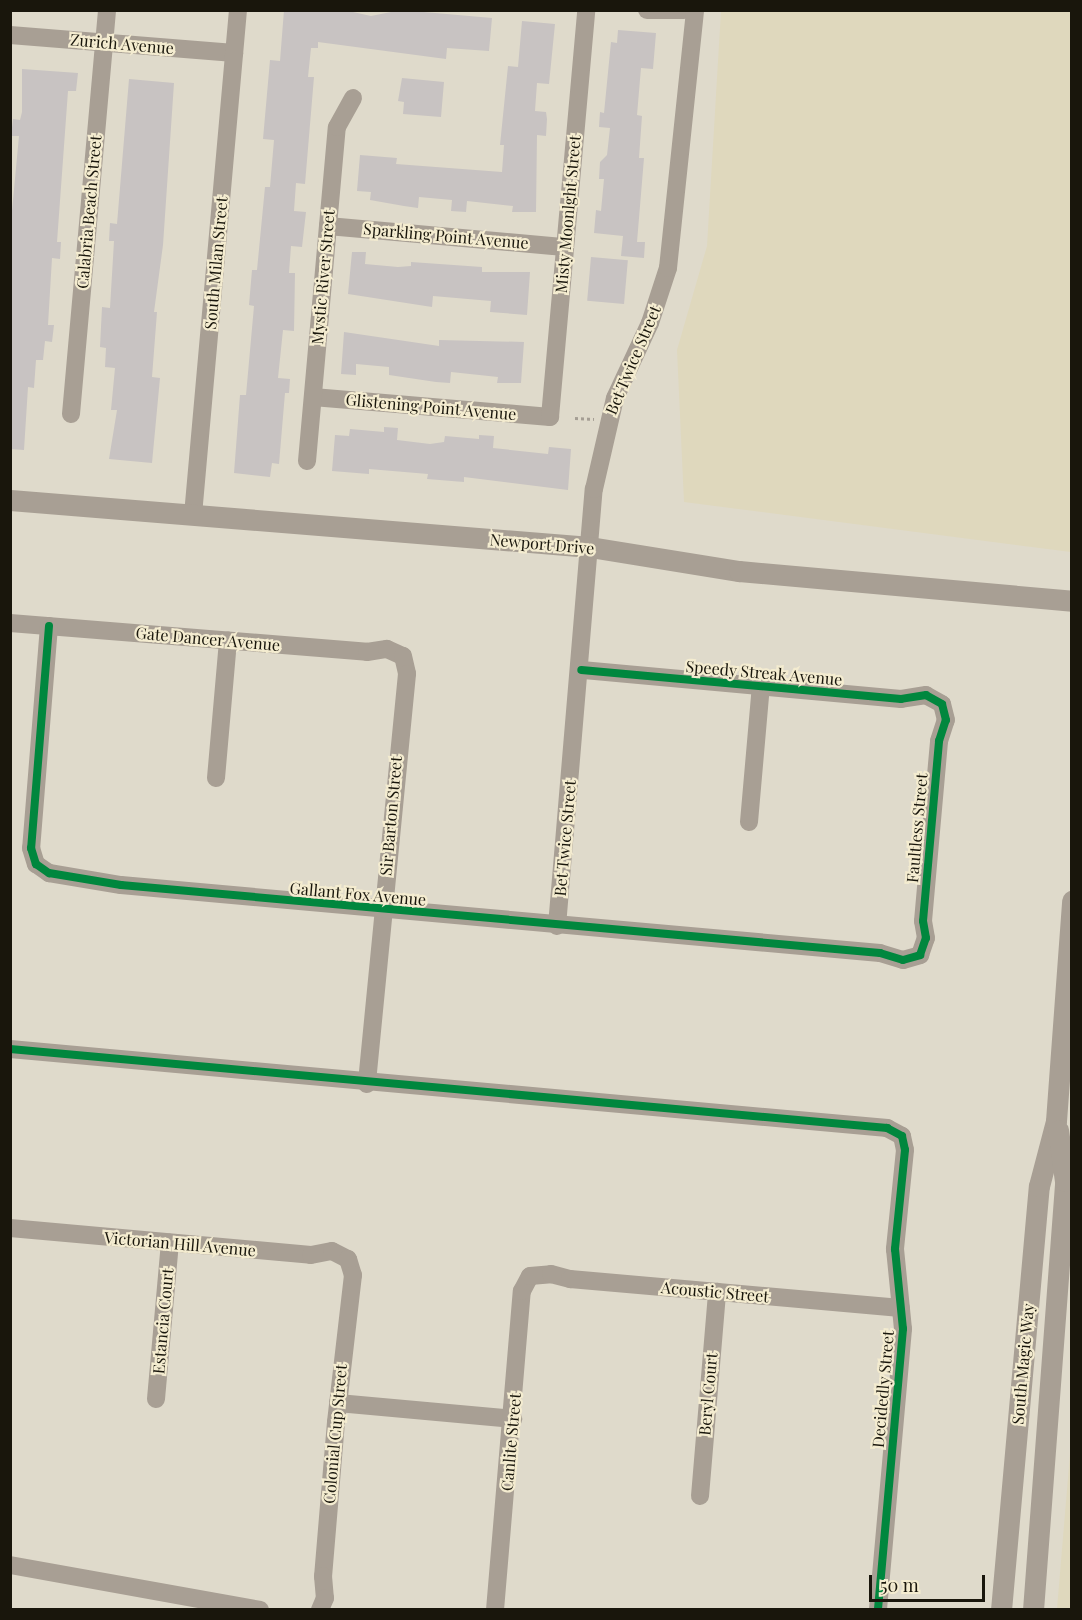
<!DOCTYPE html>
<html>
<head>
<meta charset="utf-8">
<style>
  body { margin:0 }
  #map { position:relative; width:1082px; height:1620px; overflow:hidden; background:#dfdacb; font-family:"Playfair Display",serif }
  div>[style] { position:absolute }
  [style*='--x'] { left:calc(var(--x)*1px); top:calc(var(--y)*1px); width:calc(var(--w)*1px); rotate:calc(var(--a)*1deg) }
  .sand>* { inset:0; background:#dfd8bd }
  .building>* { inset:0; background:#c8c3c2; transform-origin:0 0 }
  .path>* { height:3px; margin-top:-1.5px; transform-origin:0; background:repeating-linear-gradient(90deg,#a59e94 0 3px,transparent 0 6px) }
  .minor>* { height:18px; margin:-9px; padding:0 9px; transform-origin:9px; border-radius:9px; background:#a89f94 }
  .tertiary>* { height:21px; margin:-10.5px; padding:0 10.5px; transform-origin:10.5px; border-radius:10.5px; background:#a89f94 }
  .cycleway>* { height:8px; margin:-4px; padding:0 4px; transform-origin:4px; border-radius:4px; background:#00873e }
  span { translate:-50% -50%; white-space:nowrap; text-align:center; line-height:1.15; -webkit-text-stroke:4.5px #f4ecd0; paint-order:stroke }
  .street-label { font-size:16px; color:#19160c }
  .frame { position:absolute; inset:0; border:12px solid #19160c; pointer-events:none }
  .scale { position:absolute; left:869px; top:1575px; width:116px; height:27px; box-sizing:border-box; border:3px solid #19160c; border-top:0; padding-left:8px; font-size:18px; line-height:21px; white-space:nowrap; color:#19160c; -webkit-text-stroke:4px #f4ecd0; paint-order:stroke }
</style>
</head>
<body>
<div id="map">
  <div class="sand">
    <i style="clip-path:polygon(721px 11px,1071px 11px,1071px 552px,684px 502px,677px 350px,707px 246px)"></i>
    <i style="clip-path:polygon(1071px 1442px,1071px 1609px,1057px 1609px)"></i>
  </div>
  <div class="building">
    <i style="clip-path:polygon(284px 10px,344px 10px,371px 16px,401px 10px,492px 18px,489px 51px,447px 48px,446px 59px,318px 42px,318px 48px,311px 48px,308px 77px,314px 77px,305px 184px,296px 183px,294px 211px,306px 212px,302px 247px,291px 246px,289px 273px,295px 273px,294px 331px,283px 330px,278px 378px,290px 379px,289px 393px,285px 393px,279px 464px,272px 463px,270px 477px,234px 473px,240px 395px,246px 395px,254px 306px,249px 305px,252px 270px,257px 270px,265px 187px,270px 187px,274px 140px,263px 139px,270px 60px,280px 61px)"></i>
    <i style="clip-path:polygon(522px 21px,555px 24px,549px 84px,537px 83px,535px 111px,546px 112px,547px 119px,546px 136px,537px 135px,536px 212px,512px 212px,513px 206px,467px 201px,466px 212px,451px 211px,452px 200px,419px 197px,418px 208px,404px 206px,370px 200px,371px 192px,357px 191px,360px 155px,397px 158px,396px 164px,502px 172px,504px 145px,500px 145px,508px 66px,518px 67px)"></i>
    <i style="clip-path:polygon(618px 30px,656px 33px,653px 69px,641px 68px,637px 115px,642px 116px,639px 158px,644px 158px,637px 242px,645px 242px,644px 258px,621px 256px,623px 236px,594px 233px,596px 210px,601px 211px,604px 179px,599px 179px,600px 162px,607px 155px,610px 128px,599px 127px,600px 112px,604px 113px,611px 42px,617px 43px)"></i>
    <i style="clip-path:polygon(22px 69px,78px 73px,76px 91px,68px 91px,57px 242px,61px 242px,60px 259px,52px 258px,48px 325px,54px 325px,52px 342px,45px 341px,43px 360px,36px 360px,34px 388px,28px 387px,24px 450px,10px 449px,10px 232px,19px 136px,11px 136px,13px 119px,20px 120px,22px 112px)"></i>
    <i style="clip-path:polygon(402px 78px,444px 82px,441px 117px,403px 114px,404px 102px,398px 101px)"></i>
    <i style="clip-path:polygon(129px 79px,174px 83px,163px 245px,154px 312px,157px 312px,152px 377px,160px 378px,152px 463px,109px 459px,117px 410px,111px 410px,115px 368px,105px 367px,106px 348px,100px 347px,102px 307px,110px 308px,114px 241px,109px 241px,110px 223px,117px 224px)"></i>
    <i style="clip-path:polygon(352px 252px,366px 252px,365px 264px,398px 267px,411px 266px,411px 262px,482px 267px,482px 272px,530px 272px,527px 315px,490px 312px,491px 301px,433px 296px,432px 307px,348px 294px)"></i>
    <i style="left:591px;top:257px;width:37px;height:44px;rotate:5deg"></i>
    <i style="clip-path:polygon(344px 332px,439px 346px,439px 340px,524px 342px,521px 383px,497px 383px,498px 377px,451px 372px,450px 383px,436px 382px,389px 375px,389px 367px,356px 364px,356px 375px,341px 374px)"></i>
    <i style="clip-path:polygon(384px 427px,398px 428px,397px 440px,430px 444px,444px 442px,445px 436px,479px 439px,479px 435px,494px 436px,493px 448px,548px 454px,549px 447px,571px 449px,568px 490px,464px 477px,464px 482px,427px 479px,428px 474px,369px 469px,369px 474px,332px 471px,335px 435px,349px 436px,350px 429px,384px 432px)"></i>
  </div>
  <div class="path">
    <i style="--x:575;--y:418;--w:19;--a:3"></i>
  </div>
  <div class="minor">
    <i style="--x:647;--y:10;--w:37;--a:0"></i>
    <i style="--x:10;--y:35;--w:225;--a:4.6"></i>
    <i style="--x:328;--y:226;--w:238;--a:5.1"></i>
    <i style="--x:313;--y:397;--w:238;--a:4.8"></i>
    <i style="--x:550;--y:417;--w:409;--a:-84.9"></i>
    <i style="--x:71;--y:414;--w:406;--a:-84.9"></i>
    <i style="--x:307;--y:461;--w:335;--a:-84.9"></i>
    <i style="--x:337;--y:127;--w:33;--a:-61"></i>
    <i style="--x:193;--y:515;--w:507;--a:-84.91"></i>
    <i style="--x:10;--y:623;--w:358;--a:4.6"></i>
    <i style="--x:367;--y:652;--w:20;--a:-9"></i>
    <i style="--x:387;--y:649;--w:17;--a:24"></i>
    <i style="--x:403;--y:656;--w:18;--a:77"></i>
    <i style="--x:407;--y:674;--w:412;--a:95.6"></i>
    <i style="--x:49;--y:626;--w:223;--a:94.6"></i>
    <i style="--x:31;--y:848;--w:17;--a:73"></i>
    <i style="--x:36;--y:864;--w:16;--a:35"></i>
    <i style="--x:49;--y:873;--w:73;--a:9.5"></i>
    <i style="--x:121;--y:885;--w:762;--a:5.12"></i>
    <i style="--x:880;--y:953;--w:24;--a:17"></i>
    <i style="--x:903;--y:960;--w:18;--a:-16"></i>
    <i style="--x:920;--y:955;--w:18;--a:-71"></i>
    <i style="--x:926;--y:938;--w:17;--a:-100"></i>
    <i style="--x:923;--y:921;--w:181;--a:-84.9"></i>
    <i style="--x:939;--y:741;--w:22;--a:-72"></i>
    <i style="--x:946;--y:720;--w:16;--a:-104"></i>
    <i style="--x:942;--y:704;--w:18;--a:-151"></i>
    <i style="--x:926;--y:695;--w:25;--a:171"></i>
    <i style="--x:901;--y:699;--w:321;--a:-174.8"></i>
    <i style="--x:216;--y:778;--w:138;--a:-85"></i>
    <i style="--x:749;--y:822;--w:137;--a:-85"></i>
    <i style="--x:557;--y:926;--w:439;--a:-85.2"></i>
    <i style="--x:594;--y:489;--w:93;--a:-77"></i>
    <i style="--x:615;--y:398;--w:83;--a:-65"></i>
    <i style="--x:650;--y:323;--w:58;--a:-71.9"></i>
    <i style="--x:668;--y:268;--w:259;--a:-84"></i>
    <i style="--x:10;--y:1049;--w:881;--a:5.15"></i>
    <i style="--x:887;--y:1128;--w:17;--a:28"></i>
    <i style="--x:902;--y:1136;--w:14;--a:78"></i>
    <i style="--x:905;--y:1150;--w:100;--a:95.8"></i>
    <i style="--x:895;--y:1249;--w:80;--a:84.3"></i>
    <i style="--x:903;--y:1329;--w:282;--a:95.1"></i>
    <i style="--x:10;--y:1228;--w:302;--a:5.1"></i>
    <i style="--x:311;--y:1255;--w:21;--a:-11"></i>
    <i style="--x:332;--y:1251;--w:18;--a:27"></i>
    <i style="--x:348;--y:1259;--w:17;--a:73"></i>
    <i style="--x:353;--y:1275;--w:148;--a:96.6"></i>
    <i style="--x:336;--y:1422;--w:155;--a:94.8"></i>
    <i style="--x:323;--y:1576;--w:22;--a:85"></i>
    <i style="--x:325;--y:1598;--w:13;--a:113"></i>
    <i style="--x:156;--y:1399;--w:157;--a:-84.9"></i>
    <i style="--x:338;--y:1403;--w:176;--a:5.2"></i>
    <i style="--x:700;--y:1496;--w:205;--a:-85.2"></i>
    <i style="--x:10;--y:1565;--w:254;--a:10.2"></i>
    <i style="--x:495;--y:1610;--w:320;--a:-85.2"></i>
    <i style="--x:522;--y:1291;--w:17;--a:-62"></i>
    <i style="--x:530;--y:1276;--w:21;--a:-5"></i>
    <i style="--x:551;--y:1274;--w:20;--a:15"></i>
    <i style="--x:570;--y:1279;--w:332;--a:5"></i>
  </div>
  <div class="tertiary">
    <i style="--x:10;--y:500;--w:582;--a:4.63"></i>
    <i style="--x:590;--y:547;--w:151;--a:9.2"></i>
    <i style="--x:739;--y:571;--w:334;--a:5.1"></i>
    <i style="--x:1001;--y:1610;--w:426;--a:-84.9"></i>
    <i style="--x:1039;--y:1186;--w:67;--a:-75.3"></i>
    <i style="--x:1056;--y:1121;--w:221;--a:-85.8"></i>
    <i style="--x:1033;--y:1610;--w:430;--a:-85.7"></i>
    <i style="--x:1065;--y:1181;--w:51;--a:-97.8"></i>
  </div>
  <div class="cycleway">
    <i style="--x:49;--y:626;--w:223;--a:94.6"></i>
    <i style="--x:31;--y:848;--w:17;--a:73"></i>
    <i style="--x:36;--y:864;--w:16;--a:35"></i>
    <i style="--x:49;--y:873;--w:73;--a:9.5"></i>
    <i style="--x:121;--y:885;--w:762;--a:5.12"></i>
    <i style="--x:880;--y:953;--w:24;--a:17"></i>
    <i style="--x:903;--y:960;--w:18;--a:-16"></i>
    <i style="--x:920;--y:955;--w:18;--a:-71"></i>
    <i style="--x:926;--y:938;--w:17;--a:-100"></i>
    <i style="--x:923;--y:921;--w:181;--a:-84.9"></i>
    <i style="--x:939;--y:741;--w:22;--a:-72"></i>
    <i style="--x:946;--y:720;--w:16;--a:-104"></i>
    <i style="--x:942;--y:704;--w:18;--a:-151"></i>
    <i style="--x:926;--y:695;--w:25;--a:171"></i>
    <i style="--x:901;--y:699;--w:321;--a:-174.8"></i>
    <i style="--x:10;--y:1049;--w:881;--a:5.15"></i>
    <i style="--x:887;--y:1128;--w:17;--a:28"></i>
    <i style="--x:902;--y:1136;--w:14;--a:78"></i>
    <i style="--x:905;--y:1150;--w:100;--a:95.8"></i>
    <i style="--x:895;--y:1249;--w:80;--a:84.3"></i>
    <i style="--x:903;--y:1329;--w:282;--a:95.1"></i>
  </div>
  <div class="street-label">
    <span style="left:122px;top:44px;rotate:5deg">Zurich Avenue</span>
    <span style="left:89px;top:212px;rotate:-85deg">Calabria Beach Street</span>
    <span style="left:568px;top:214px;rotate:-85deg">Misty Moonlght Street</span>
    <span style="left:446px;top:236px;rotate:5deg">Sparkling Point Avenue</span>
    <span style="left:216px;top:263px;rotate:-85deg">South Milan Street</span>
    <span style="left:323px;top:277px;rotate:-85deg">Mystic River Street</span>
    <span style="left:633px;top:360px;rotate:-67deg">Bet Twice Street</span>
    <span style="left:431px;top:407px;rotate:5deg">Glistening Point Avenue</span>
    <span style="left:542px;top:544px;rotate:5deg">Newport Drive</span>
    <span style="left:208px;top:639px;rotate:5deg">Gate Dancer Avenue</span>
    <span style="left:764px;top:673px;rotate:5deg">Speedy Streak Avenue</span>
    <span style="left:391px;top:816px;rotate:-85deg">Sir Barton Street</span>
    <span style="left:917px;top:828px;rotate:-85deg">Faultless Street</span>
    <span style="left:565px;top:838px;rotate:-85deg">Bet Twice Street</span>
    <span style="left:358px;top:894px;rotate:5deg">Gallant Fox Avenue</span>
    <span style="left:180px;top:1244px;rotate:5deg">Victorian Hill Avenue</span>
    <span style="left:715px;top:1292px;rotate:5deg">Acoustic Street</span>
    <span style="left:163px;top:1321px;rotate:-85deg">Estancia Court</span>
    <span style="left:1023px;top:1364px;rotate:-85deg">South Magic Way</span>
    <span style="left:883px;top:1389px;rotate:-85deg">Decidedly Street</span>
    <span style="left:708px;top:1394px;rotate:-85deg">Beryl Court</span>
    <span style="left:335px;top:1434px;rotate:-85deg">Colonial Cup Street</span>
    <span style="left:511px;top:1442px;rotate:-85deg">Canlite Street</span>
  </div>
  <div class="frame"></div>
  <div class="scale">50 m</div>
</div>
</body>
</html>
